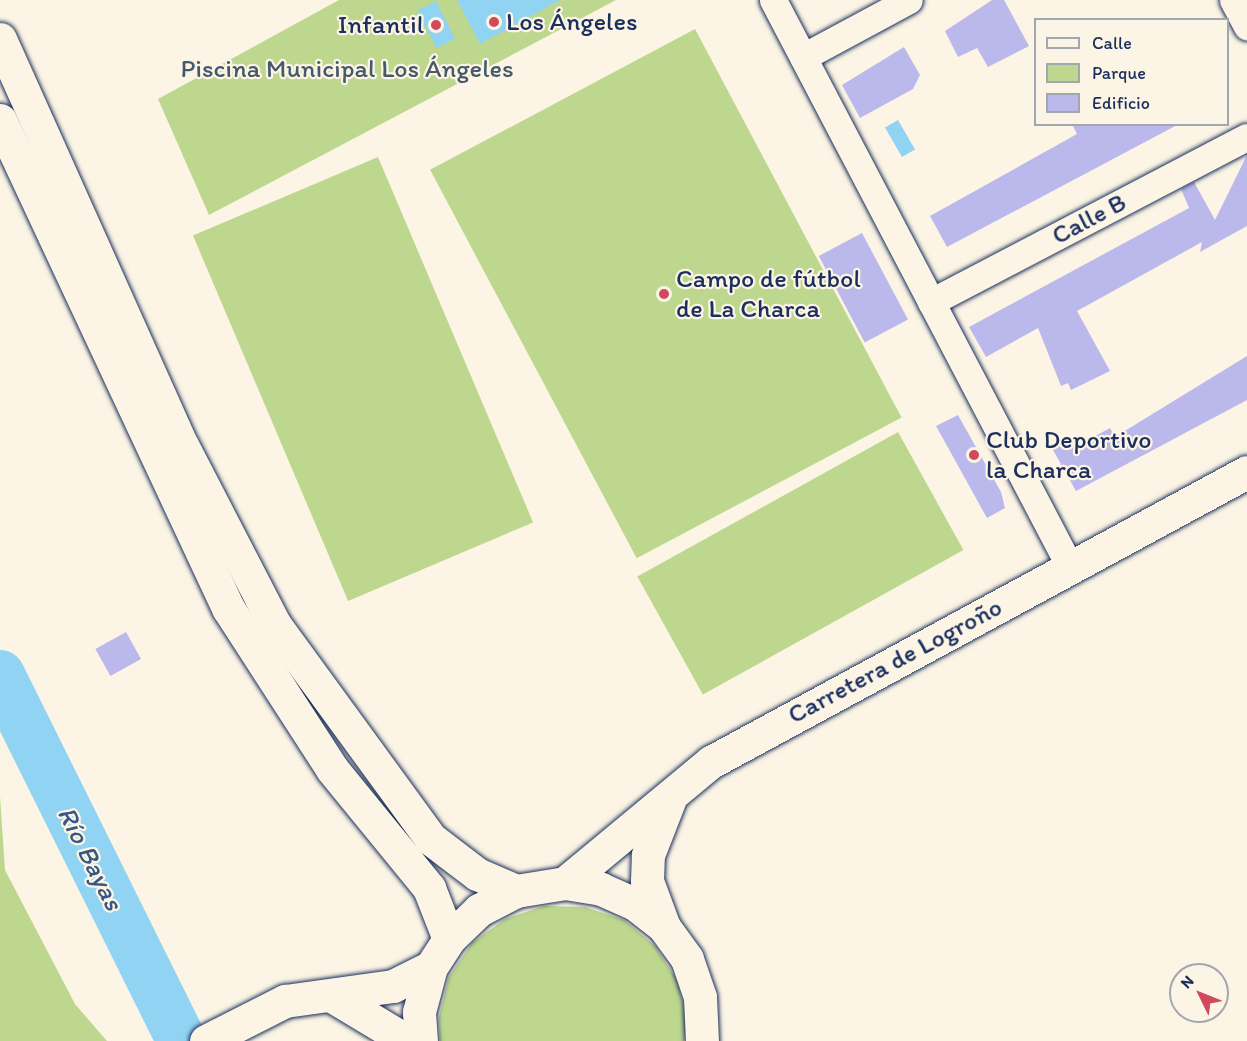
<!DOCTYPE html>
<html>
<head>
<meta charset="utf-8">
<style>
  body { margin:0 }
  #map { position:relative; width:1247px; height:1041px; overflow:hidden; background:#fcf5e5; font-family:Itim,sans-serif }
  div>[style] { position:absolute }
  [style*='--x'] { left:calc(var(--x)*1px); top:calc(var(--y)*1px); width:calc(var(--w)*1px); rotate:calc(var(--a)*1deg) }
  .green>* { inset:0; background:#bed78e; transform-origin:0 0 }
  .water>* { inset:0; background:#91d3f2; transform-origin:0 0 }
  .river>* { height:50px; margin:-25px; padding:0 25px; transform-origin:25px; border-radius:25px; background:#91d3f2 }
  .building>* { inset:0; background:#bbb9eb; transform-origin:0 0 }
  .roads { filter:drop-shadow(0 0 2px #1b2f5e) drop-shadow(0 0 2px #1b2f5e) }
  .street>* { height:27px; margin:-13.5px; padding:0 13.5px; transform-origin:13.5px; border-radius:13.5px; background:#fcf5e5 }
  .secondary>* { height:33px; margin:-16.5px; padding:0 16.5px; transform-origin:16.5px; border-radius:16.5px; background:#fcf5e5 }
  .dots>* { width:16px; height:16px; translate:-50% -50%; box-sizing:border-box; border:3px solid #fcf5e5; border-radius:50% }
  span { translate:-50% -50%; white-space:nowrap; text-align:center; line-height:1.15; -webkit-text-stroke:4.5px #fcf5e5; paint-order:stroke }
  .poi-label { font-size:26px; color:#1b2f5e }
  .left { translate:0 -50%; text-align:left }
  .right { translate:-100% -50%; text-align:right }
  .park-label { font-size:26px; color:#44596a }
  .street-label { font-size:26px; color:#1b2f5e }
  .water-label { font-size:27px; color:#385883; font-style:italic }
  .legend { position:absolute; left:1034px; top:18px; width:195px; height:108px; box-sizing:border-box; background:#fcf5e5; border:2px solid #a2a6af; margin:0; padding:8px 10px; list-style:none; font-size:18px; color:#1b2f5e }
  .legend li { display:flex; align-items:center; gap:12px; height:30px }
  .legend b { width:30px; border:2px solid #a2a6af }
  .north { position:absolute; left:1169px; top:963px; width:60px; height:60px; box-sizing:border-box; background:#fcf5e5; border:2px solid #a2a6af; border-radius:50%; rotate:313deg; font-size:16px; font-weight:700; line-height:24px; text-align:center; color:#1b2f5e }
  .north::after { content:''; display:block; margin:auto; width:21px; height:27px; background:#d1495b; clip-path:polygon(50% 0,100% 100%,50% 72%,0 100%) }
</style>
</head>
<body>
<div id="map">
  <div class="green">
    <i style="clip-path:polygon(339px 0,616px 0,209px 215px,158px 99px)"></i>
    <i style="left:695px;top:29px;width:440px;height:300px;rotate:62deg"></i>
    <i style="left:378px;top:157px;width:397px;height:201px;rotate:67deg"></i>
    <i style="left:898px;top:432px;width:135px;height:298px;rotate:61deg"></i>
    <i style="clip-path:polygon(0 796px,5px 870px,75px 1004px,107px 1041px,0 1041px)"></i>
    <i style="clip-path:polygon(544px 906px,585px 907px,624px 920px,655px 946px,677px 980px,687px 1020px,684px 1041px,440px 1041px,439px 1017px,449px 977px,472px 943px,505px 919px)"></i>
  </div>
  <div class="water">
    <i style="clip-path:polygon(457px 0,560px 0,480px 44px)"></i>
    <i style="left:436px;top:1px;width:42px;height:21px;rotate:63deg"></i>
    <i style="left:898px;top:120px;width:34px;height:15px;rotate:60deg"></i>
  </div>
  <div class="river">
    <i style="--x:0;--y:675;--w:409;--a:63.6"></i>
  </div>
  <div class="building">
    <i style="clip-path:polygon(992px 0,1004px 0,1029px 46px,988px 67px,977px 48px,958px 57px,945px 31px)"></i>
    <i style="clip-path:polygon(904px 47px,920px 75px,913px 89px,860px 118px,842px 85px)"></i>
    <i style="clip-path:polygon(1072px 124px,1179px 124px,947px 247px,930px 216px,1077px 134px)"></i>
    <i style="clip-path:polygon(1247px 155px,1247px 226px,1200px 252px,1202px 242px,1077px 311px,1110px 371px,1071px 390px,1068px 383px,1061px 386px,1038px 328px,986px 357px,969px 327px,1189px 208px,1181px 189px,1194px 182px,1215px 220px)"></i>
    <i style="left:862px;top:233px;width:98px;height:49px;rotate:62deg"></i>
    <i style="clip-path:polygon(1247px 356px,1247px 400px,1076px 491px,1053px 450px,1071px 440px,1075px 447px,1110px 428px,1115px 437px)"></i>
    <i style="clip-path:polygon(958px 415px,1001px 492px,1005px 508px,987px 518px,936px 426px)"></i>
    <i style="left:126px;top:632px;width:31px;height:35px;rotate:61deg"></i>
  </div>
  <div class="roads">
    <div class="street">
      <i style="--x:773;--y:0;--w:640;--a:62.35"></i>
      <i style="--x:1233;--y:0;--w:30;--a:62"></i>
      <i style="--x:803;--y:57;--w:120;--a:-28.3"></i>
      <i style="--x:931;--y:302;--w:356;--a:-27.6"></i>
    </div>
    <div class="secondary">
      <i style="--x:0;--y:39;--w:445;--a:65.9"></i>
      <i style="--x:182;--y:445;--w:203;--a:62.7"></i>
      <i style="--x:275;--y:625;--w:265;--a:53.9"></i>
      <i style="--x:431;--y:839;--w:58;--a:37.3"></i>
      <i style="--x:477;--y:874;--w:43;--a:23.6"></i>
      <i style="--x:0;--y:120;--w:539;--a:64.96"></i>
      <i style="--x:228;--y:608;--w:192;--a:57.1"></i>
      <i style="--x:332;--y:769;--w:154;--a:50.8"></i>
      <i style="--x:429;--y:888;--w:55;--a:68.6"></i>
      <i style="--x:565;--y:883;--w:190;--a:-39.7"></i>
      <i style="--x:711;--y:762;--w:609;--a:-28.42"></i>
      <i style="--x:664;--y:927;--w:49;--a:-110.3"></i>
      <i style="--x:647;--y:881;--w:26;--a:-88"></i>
      <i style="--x:648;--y:855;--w:58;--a:-68.7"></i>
      <i style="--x:334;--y:997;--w:85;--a:31.1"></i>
      <i style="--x:206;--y:1041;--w:89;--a:-26.9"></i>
      <i style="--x:285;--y:1001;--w:109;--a:-7.9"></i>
      <i style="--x:393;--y:986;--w:42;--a:-26.6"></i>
      <i style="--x:421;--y:1041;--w:29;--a:-94"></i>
      <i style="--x:419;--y:1012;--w:47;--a:-75.1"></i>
      <i style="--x:431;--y:967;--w:33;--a:-57"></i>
      <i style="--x:449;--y:939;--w:42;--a:-44"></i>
      <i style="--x:479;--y:910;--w:42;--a:-27.2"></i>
      <i style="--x:516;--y:891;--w:50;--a:-9.3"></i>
      <i style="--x:565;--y:883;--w:36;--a:9"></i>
      <i style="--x:601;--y:889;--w:37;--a:24"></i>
      <i style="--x:635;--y:904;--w:37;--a:38"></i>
      <i style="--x:664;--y:927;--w:39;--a:54"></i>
      <i style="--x:687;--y:959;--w:40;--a:71.1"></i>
      <i style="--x:700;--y:997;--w:44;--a:87.4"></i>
    </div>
  </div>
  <div class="dots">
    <i style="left:494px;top:22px;background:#d1495b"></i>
    <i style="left:436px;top:25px;background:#d1495b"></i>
    <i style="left:664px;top:294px;background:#d1495b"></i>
    <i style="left:974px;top:455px;background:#d1495b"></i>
  </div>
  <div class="poi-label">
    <span class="left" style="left:506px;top:22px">Los Ángeles</span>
    <span class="right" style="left:424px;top:25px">Infantil</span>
    <span class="left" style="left:676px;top:294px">Campo de fútbol<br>de La Charca</span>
    <span class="left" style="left:986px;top:455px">Club Deportivo<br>la Charca</span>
  </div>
  <div class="park-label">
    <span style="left:347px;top:69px">Piscina Municipal Los Ángeles</span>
  </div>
  <div class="street-label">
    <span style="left:1089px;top:219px;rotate:-28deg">Calle B</span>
    <span style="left:895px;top:661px;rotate:-28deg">Carretera de Logroño</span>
  </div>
  <div class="water-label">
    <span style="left:91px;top:858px;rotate:63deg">Río Bayas</span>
  </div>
  <ul class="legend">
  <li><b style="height:8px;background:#fcf5e5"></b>Calle</li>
  <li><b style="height:16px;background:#bed78e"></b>Parque</li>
  <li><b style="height:16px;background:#bbb9eb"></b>Edificio</li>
  </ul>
  <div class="north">N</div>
</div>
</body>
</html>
